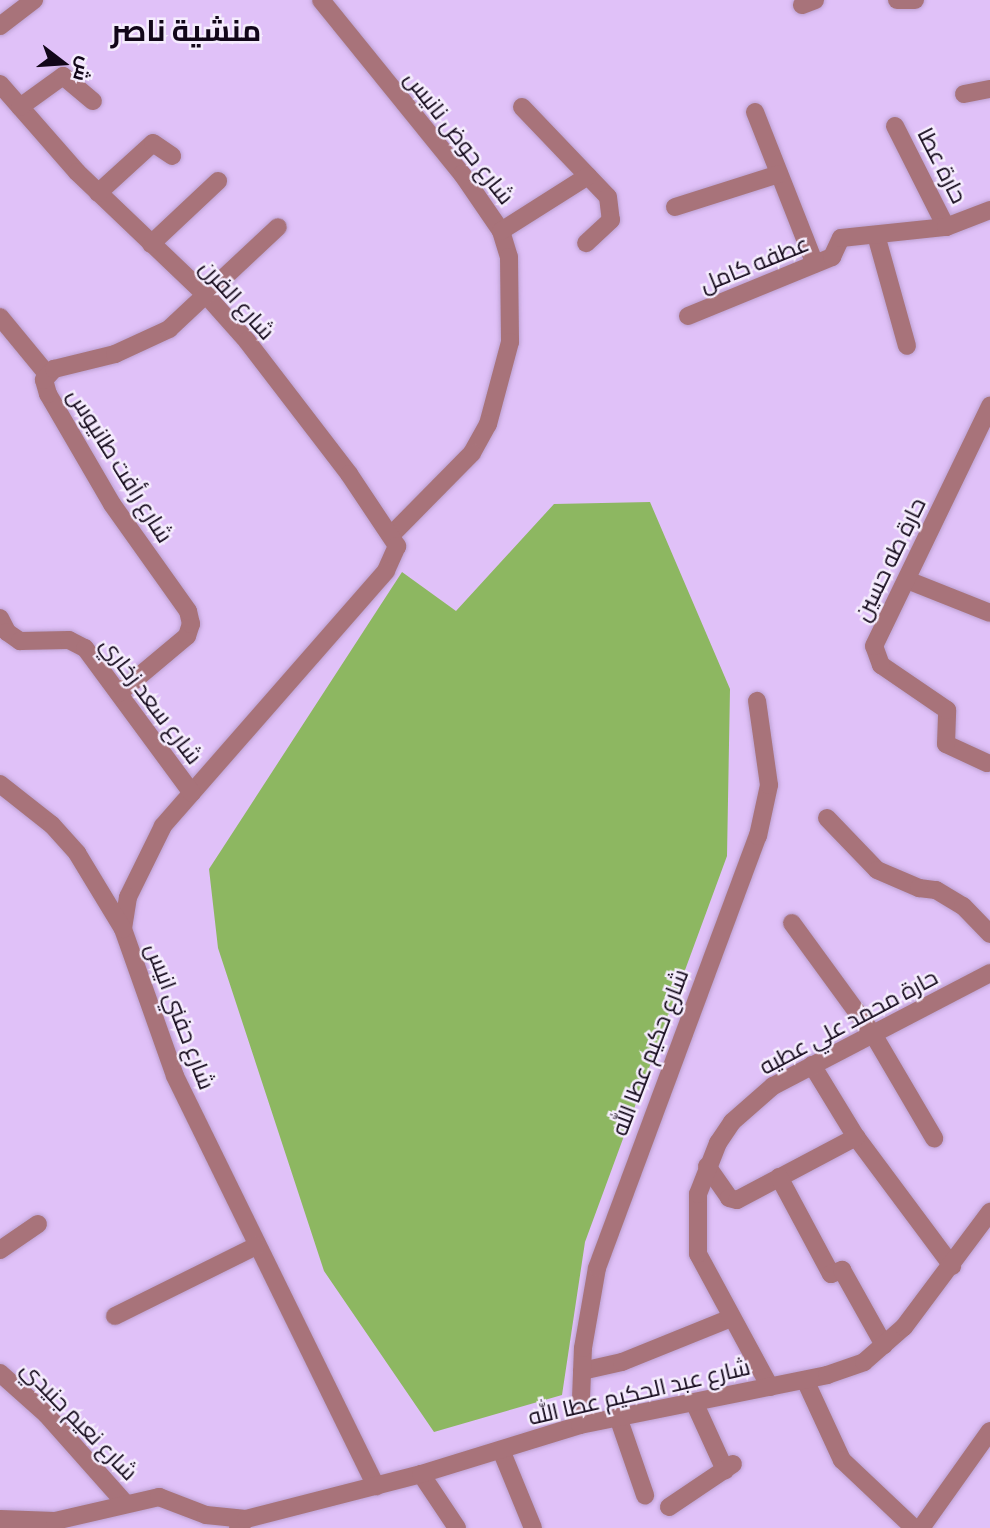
<!DOCTYPE html>
<html>
<head>
<meta charset="utf-8">
<style>
  body { margin:0 }
  #map { position:relative; width:990px; height:1528px; overflow:hidden; background:#e0c1f8; font-family:Manrope,Cairo,sans-serif }
  div>[style] { position:absolute }
  [style*='--x'] { left:calc(var(--x)*1px); top:calc(var(--y)*1px); width:calc(var(--w)*1px); rotate:calc(var(--a)*1deg) }
  .green>* { inset:0; background:#8db761 }
  .roads { filter:drop-shadow(0 0 2px #bba0d0) drop-shadow(0 0 2px #bba0d0) }
  .street>* { height:18px; margin:-9px; padding:0 9px; transform-origin:9px; border-radius:9px; background:#a8737a }
  span { translate:-50% -50%; white-space:nowrap; text-align:center; line-height:1.15; -webkit-text-stroke:5px #f5ecfd; paint-order:stroke }
  .street-label { font-size:23px; color:#120719 }
  .district-label { font-size:30px; color:#120719; font-weight:700 }
  .north { position:absolute; left:28px; top:28px; width:70px; height:70px; -webkit-text-stroke:5px #f5ecfd; paint-order:stroke; rotate:107deg; font-size:19px; font-weight:700; line-height:28px; text-align:center; color:#120719 }
  .north::after { content:''; display:block; margin:auto; width:24px; height:32px; background:#120719; clip-path:polygon(50% 0,100% 100%,50% 72%,0 100%) }
</style>
</head>
<body>
<div id="map">
  <div class="green">
    <i style="clip-path:polygon(650px 502px,730px 689px,727px 856px,585px 1242px,562px 1395px,434px 1432px,324px 1271px,218px 948px,209px 869px,402px 572px,456px 611px,554px 504px)"></i>
  </div>
  <div class="roads">
    <div class="street">
      <i style="--x:321;--y:0;--w:224;--a:51"></i>
      <i style="--x:462;--y:174;--w:69;--a:55.6"></i>
      <i style="--x:501;--y:231;--w:27;--a:73"></i>
      <i style="--x:509;--y:257;--w:85;--a:89.3"></i>
      <i style="--x:510;--y:342;--w:85;--a:105"></i>
      <i style="--x:488;--y:424;--w:33;--a:119"></i>
      <i style="--x:472;--y:453;--w:114;--a:134.6"></i>
      <i style="--x:897;--y:0;--w:18;--a:0"></i>
      <i style="--x:802;--y:5;--w:14;--a:-21"></i>
      <i style="--x:0;--y:26;--w:43;--a:-37.4"></i>
      <i style="--x:0;--y:84;--w:117;--a:48.8"></i>
      <i style="--x:77;--y:172;--w:181;--a:43.7"></i>
      <i style="--x:208;--y:297;--w:59;--a:48.4"></i>
      <i style="--x:247;--y:341;--w:168;--a:52.5"></i>
      <i style="--x:349;--y:474;--w:87;--a:56.3"></i>
      <i style="--x:397;--y:546;--w:27;--a:114"></i>
      <i style="--x:386;--y:571;--w:339;--a:131.2"></i>
      <i style="--x:163;--y:826;--w:79;--a:116.2"></i>
      <i style="--x:128;--y:897;--w:32;--a:99"></i>
      <i style="--x:123;--y:929;--w:156;--a:70.5"></i>
      <i style="--x:175;--y:1076;--w:457;--a:63.9"></i>
      <i style="--x:964;--y:94;--w:26;--a:-11"></i>
      <i style="--x:20;--y:107;--w:53;--a:-35.8"></i>
      <i style="--x:63;--y:76;--w:39;--a:40"></i>
      <i style="--x:522;--y:107;--w:124;--a:46.3"></i>
      <i style="--x:608;--y:197;--w:23;--a:83"></i>
      <i style="--x:611;--y:220;--w:34;--a:137"></i>
      <i style="--x:755;--y:112;--w:163;--a:68.5"></i>
      <i style="--x:895;--y:126;--w:113;--a:63.2"></i>
      <i style="--x:98;--y:193;--w:74;--a:-42.3"></i>
      <i style="--x:153;--y:143;--w:23;--a:34"></i>
      <i style="--x:675;--y:207;--w:109;--a:-17.6"></i>
      <i style="--x:501;--y:231;--w:103;--a:-32.3"></i>
      <i style="--x:876;--y:235;--w:115;--a:74.4"></i>
      <i style="--x:151;--y:244;--w:92;--a:-43.2"></i>
      <i style="--x:688;--y:316;--w:156;--a:-22.3"></i>
      <i style="--x:832;--y:257;--w:21;--a:-65"></i>
      <i style="--x:841;--y:238;--w:106;--a:-6"></i>
      <i style="--x:946;--y:227;--w:47;--a:-21.1"></i>
      <i style="--x:0;--y:317;--w:74;--a:50.5"></i>
      <i style="--x:907;--y:580;--w:89;--a:21.7"></i>
      <i style="--x:0;--y:618;--w:16;--a:63"></i>
      <i style="--x:7;--y:632;--w:16;--a:35"></i>
      <i style="--x:20;--y:641;--w:49;--a:-1.2"></i>
      <i style="--x:69;--y:640;--w:18;--a:27"></i>
      <i style="--x:85;--y:648;--w:180;--a:53.6"></i>
      <i style="--x:119;--y:693;--w:89;--a:-40"></i>
      <i style="--x:187;--y:636;--w:13;--a:-72"></i>
      <i style="--x:191;--y:624;--w:13;--a:-103"></i>
      <i style="--x:188;--y:611;--w:131;--a:-125.4"></i>
      <i style="--x:112;--y:504;--w:127;--a:-120.2"></i>
      <i style="--x:48;--y:394;--w:15;--a:-106"></i>
      <i style="--x:44;--y:380;--w:15;--a:-48"></i>
      <i style="--x:54;--y:369;--w:63;--a:-13.8"></i>
      <i style="--x:115;--y:354;--w:60;--a:-24.8"></i>
      <i style="--x:169;--y:329;--w:149;--a:-43.1"></i>
      <i style="--x:987;--y:763;--w:45;--a:-155.1"></i>
      <i style="--x:946;--y:744;--w:34;--a:-88"></i>
      <i style="--x:947;--y:710;--w:80;--a:-145.7"></i>
      <i style="--x:881;--y:665;--w:20;--a:-110"></i>
      <i style="--x:874;--y:646;--w:267;--a:-64.2"></i>
      <i style="--x:0;--y:784;--w:66;--a:38.3"></i>
      <i style="--x:52;--y:825;--w:38;--a:48"></i>
      <i style="--x:77;--y:853;--w:89;--a:58.8"></i>
      <i style="--x:827;--y:818;--w:72;--a:46.1"></i>
      <i style="--x:877;--y:870;--w:46;--a:23.2"></i>
      <i style="--x:919;--y:888;--w:17;--a:7"></i>
      <i style="--x:936;--y:890;--w:31;--a:31"></i>
      <i style="--x:963;--y:906;--w:39;--a:46"></i>
      <i style="--x:792;--y:923;--w:137;--a:53.9"></i>
      <i style="--x:873;--y:1034;--w:121;--a:59.6"></i>
      <i style="--x:812;--y:1065;--w:84;--a:58.6"></i>
      <i style="--x:856;--y:1137;--w:161;--a:53.3"></i>
      <i style="--x:707;--y:1166;--w:39;--a:55"></i>
      <i style="--x:729;--y:1198;--w:8;--a:14"></i>
      <i style="--x:737;--y:1200;--w:135;--a:-27.9"></i>
      <i style="--x:779;--y:1177;--w:110;--a:61.8"></i>
      <i style="--x:831;--y:1274;--w:12;--a:-20"></i>
      <i style="--x:842;--y:1270;--w:86;--a:60.8"></i>
      <i style="--x:0;--y:1250;--w:46;--a:-34.4"></i>
      <i style="--x:115;--y:1316;--w:157;--a:-26.4"></i>
      <i style="--x:582;--y:1371;--w:41;--a:-12.7"></i>
      <i style="--x:622;--y:1362;--w:118;--a:-22"></i>
      <i style="--x:0;--y:1373;--w:62;--a:41.7"></i>
      <i style="--x:46;--y:1414;--w:118;--a:48.4"></i>
      <i style="--x:805;--y:1380;--w:88;--a:65.2"></i>
      <i style="--x:842;--y:1460;--w:99;--a:43.4"></i>
      <i style="--x:770;--y:1387;--w:151;--a:-118.4"></i>
      <i style="--x:698;--y:1254;--w:60;--a:-90"></i>
      <i style="--x:698;--y:1194;--w:55;--a:-68.6"></i>
      <i style="--x:718;--y:1143;--w:25;--a:-56"></i>
      <i style="--x:732;--y:1122;--w:55;--a:-41.3"></i>
      <i style="--x:773;--y:1086;--w:245;--a:-27.5"></i>
      <i style="--x:694;--y:1402;--w:75;--a:65.5"></i>
      <i style="--x:618;--y:1417;--w:83;--a:70.9"></i>
      <i style="--x:580;--y:1425;--w:77;--a:-87.8"></i>
      <i style="--x:583;--y:1348;--w:81;--a:-80.1"></i>
      <i style="--x:597;--y:1268;--w:461;--a:-69.6"></i>
      <i style="--x:758;--y:836;--w:52;--a:-77.8"></i>
      <i style="--x:769;--y:785;--w:85;--a:-98.1"></i>
      <i style="--x:501;--y:1450;--w:84;--a:67.7"></i>
      <i style="--x:421;--y:1474;--w:65;--a:56.3"></i>
      <i style="--x:669;--y:1507;--w:77;--a:-33.9"></i>
      <i style="--x:0;--y:1519;--w:55;--a:2.1"></i>
      <i style="--x:55;--y:1521;--w:107;--a:-13"></i>
      <i style="--x:159;--y:1497;--w:50;--a:21"></i>
      <i style="--x:206;--y:1515;--w:40;--a:5.7"></i>
      <i style="--x:238;--y:1528;--w:12;--a:-48"></i>
      <i style="--x:246;--y:1519;--w:181;--a:-14.4"></i>
      <i style="--x:421;--y:1474;--w:166;--a:-17.1"></i>
      <i style="--x:580;--y:1425;--w:252;--a:-11.4"></i>
      <i style="--x:827;--y:1375;--w:39;--a:-19"></i>
      <i style="--x:864;--y:1362;--w:53;--a:-41.2"></i>
      <i style="--x:904;--y:1327;--w:144;--a:-53.2"></i>
      <i style="--x:921;--y:1528;--w:119;--a:-54.6"></i>
    </div>
  </div>
  <div class="street-label">
    <span style="left:460px;top:137px;rotate:52deg">شارع حوض نانيس</span>
    <span style="left:943px;top:165px;rotate:63deg">حارة عطا</span>
    <span style="left:754px;top:263px;rotate:-22deg">عطفه كامل</span>
    <span style="left:238px;top:299px;rotate:48deg">شارع الفرن</span>
    <span style="left:121px;top:465px;rotate:58deg">شارع رأفت طانيوس</span>
    <span style="left:889px;top:559px;rotate:-64deg">حارة طه حسين</span>
    <span style="left:152px;top:700px;rotate:53deg">شارع سعد زخاري</span>
    <span style="left:181px;top:1016px;rotate:69deg">شارع حفني انيس</span>
    <span style="left:848px;top:1021px;rotate:-28deg">حارة محمد علي عطيه</span>
    <span style="left:649px;top:1052px;rotate:-69deg">شارع حكيم عطا الله</span>
    <span style="left:639px;top:1391px;rotate:-13deg">شارع عبد الحكيم عطا الله</span>
    <span style="left:80px;top:1420px;rotate:46deg">شارع نعيم جنيدي</span>
  </div>
  <div class="district-label">
    <span style="left:186px;top:30px">منشية ناصر</span>
  </div>
  <div class="north">ش</div>
</div>
</body>
</html>
